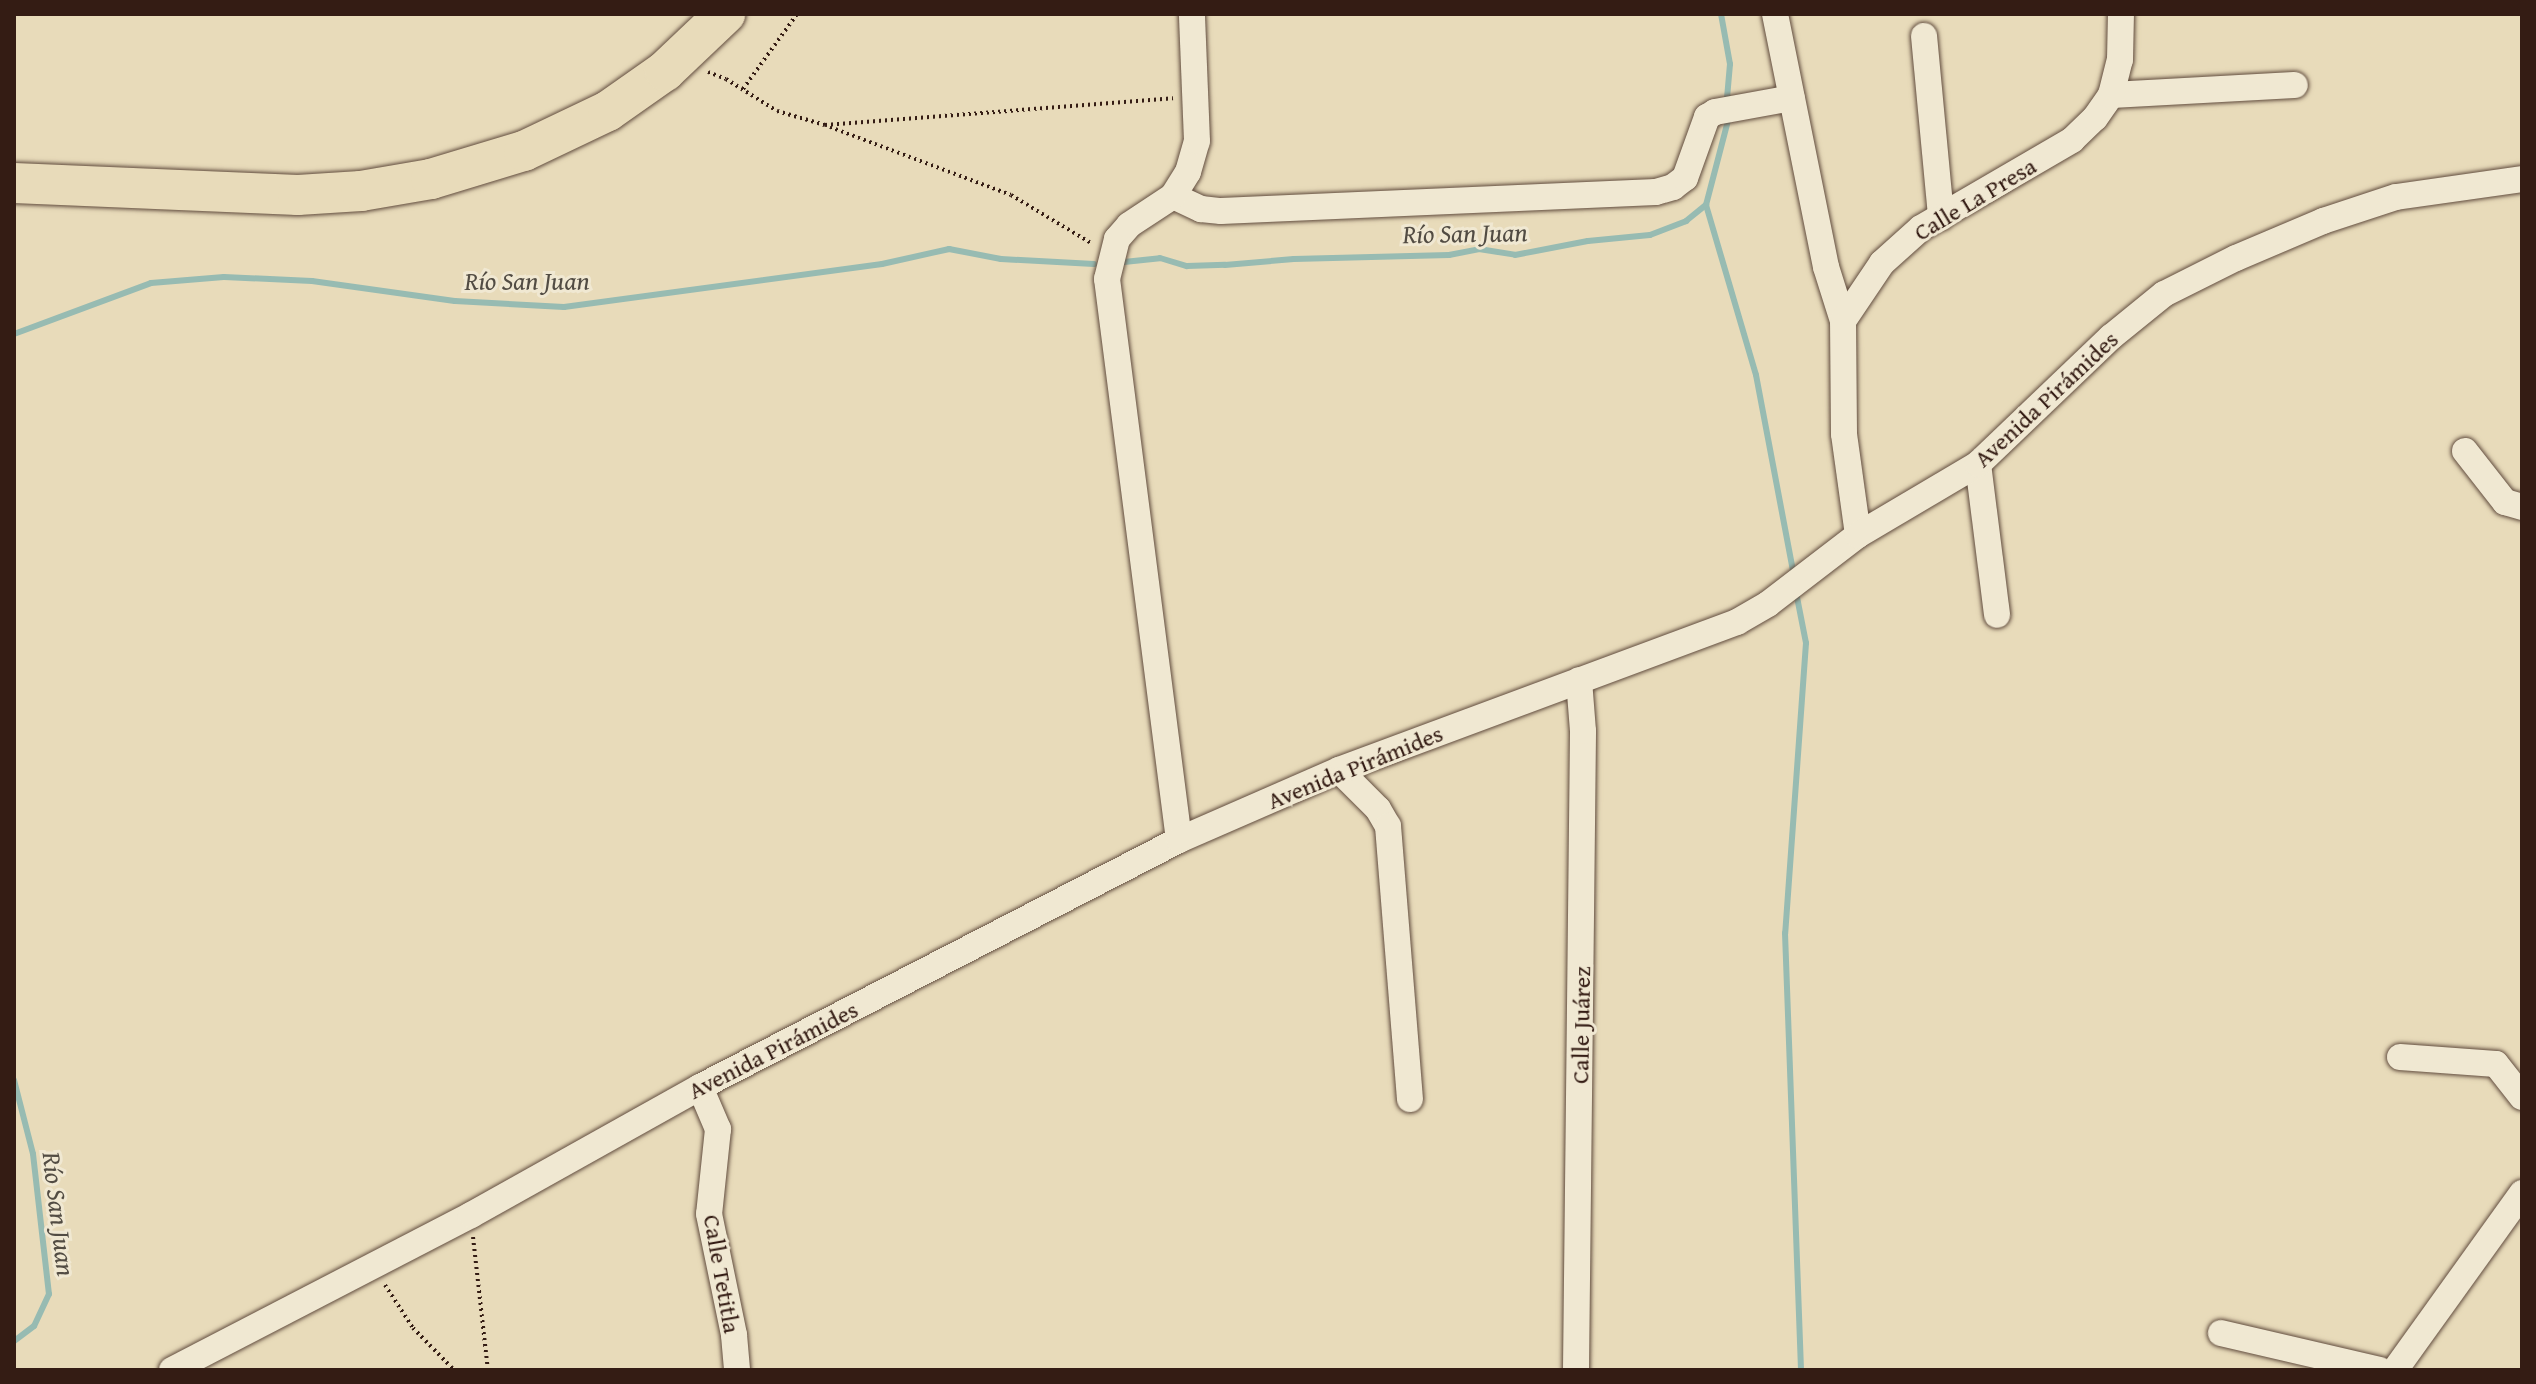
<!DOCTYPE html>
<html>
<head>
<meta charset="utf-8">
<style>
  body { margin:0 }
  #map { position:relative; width:2536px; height:1384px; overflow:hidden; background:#e8dbba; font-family:"Gentium Book Plus",serif }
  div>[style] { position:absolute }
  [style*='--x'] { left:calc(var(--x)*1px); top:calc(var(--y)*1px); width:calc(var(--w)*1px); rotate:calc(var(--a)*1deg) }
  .stream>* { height:6px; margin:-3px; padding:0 3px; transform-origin:3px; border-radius:3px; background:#97bbb2 }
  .path>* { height:4px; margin-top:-2px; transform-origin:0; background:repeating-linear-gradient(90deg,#341c14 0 2px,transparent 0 6px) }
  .roads { filter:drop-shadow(0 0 2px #614c3e) drop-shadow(0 0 2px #614c3e) }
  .minor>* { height:26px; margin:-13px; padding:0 13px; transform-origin:13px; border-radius:13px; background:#f0e8d2 }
  .highway>* { height:40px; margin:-20px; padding:0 20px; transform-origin:20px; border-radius:20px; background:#e8dbba }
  span { translate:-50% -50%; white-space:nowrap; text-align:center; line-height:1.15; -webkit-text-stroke:6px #f0e8d2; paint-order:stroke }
  .street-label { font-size:24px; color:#341c14 }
  .water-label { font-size:26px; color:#524c43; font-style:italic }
  .frame { position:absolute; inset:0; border:16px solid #341c14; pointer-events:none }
</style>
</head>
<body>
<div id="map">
  <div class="stream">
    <i style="--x:1721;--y:14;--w:51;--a:79.8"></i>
    <i style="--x:1730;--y:64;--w:37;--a:95"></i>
    <i style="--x:1706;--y:205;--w:177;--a:73.6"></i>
    <i style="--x:1756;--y:375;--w:206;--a:79.3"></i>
    <i style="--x:1124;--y:262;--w:36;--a:-6"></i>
    <i style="--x:1160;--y:258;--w:28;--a:17"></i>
    <i style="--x:1187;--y:266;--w:38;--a:-2"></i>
    <i style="--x:1225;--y:265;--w:69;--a:-5"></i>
    <i style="--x:1294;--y:259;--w:155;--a:-1.5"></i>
    <i style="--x:1449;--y:255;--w:31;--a:-11"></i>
    <i style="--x:1479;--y:249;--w:36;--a:9"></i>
    <i style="--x:1515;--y:255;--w:74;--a:-10.9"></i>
    <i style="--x:1588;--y:241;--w:62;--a:-5.5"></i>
    <i style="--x:1650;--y:235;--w:39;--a:-21"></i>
    <i style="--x:1686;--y:221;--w:26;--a:-39"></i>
    <i style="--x:1706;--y:205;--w:91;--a:-75.4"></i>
    <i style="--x:14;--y:334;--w:146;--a:-20.4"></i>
    <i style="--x:151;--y:283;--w:73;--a:-4.7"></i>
    <i style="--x:224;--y:277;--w:88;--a:2.6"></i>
    <i style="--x:312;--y:281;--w:144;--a:8"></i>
    <i style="--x:455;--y:301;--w:109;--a:3.2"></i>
    <i style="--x:564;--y:307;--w:321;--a:-7.7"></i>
    <i style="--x:882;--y:264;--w:69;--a:-12.6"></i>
    <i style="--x:949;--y:249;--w:53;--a:10.9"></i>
    <i style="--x:1001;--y:259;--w:93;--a:3.1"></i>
    <i style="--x:1796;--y:592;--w:52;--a:78.9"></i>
    <i style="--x:1806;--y:643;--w:291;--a:94.1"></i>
    <i style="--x:1785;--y:933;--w:437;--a:87.9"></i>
    <i style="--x:14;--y:1080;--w:76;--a:75.6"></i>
    <i style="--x:33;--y:1154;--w:141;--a:83.5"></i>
    <i style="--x:49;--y:1294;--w:35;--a:115"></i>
    <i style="--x:34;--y:1326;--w:25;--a:143"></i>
  </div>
  <div class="path">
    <i style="--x:708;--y:72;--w:19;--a:21"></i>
    <i style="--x:726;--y:79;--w:60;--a:32.1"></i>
    <i style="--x:777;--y:111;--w:50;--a:16.3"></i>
    <i style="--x:825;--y:125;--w:349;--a:-4.4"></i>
    <i style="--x:743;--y:89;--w:92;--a:-54.2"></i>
    <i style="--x:830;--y:127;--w:193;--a:20.6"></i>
    <i style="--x:1011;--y:195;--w:93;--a:31"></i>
    <i style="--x:473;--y:1237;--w:134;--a:83.6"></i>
    <i style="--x:385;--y:1285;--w:51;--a:56.9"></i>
    <i style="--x:413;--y:1328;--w:59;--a:45.7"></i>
  </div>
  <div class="roads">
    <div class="minor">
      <i style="--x:1775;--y:14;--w:258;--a:78.6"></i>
      <i style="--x:1826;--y:267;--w:57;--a:72.5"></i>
      <i style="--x:1924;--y:36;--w:182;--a:84.6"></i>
      <i style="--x:2111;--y:95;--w:184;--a:-3.1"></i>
      <i style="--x:1173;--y:196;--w:31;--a:25"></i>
      <i style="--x:1201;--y:209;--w:20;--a:6"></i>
      <i style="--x:1221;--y:211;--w:435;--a:-2.5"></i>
      <i style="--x:1656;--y:192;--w:18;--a:-16"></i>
      <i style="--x:1673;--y:187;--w:15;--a:-37"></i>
      <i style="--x:1685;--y:178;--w:65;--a:-70.2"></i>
      <i style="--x:1707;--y:117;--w:9;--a:-32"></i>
      <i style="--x:1715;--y:112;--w:78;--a:-10.3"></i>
      <i style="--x:2465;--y:451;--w:65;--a:51.9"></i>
      <i style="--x:2505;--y:502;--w:18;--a:16"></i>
      <i style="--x:1978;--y:464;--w:152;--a:82.8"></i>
      <i style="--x:1858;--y:535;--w:102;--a:-97.9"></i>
      <i style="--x:1844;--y:434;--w:113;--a:-90.5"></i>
      <i style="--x:1843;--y:321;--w:70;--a:-56.1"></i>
      <i style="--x:1882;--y:263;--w:52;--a:-41.9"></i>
      <i style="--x:1921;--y:228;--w:175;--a:-30.2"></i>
      <i style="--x:2072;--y:140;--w:32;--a:-44"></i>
      <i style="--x:2095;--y:118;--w:28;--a:-55"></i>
      <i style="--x:2111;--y:95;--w:36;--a:-76"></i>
      <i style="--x:2120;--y:60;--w:46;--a:-88.8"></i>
      <i style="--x:1339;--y:770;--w:55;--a:45"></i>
      <i style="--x:1378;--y:809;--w:20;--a:60"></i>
      <i style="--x:1388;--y:826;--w:274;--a:85.4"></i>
      <i style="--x:1179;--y:840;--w:566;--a:-97.31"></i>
      <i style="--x:1107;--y:279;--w:41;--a:-76"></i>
      <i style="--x:1117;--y:239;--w:18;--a:-49"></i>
      <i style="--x:1129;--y:225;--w:53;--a:-33.4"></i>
      <i style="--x:1173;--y:196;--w:28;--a:-58"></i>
      <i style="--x:1188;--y:172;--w:32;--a:-74"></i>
      <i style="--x:1197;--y:141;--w:127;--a:-92.3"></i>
      <i style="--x:2400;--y:1057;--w:96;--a:4.2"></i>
      <i style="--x:2496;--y:1064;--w:42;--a:51.8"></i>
      <i style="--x:700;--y:1087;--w:46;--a:66.8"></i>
      <i style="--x:718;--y:1129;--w:85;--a:96"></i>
      <i style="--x:709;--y:1214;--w:124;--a:78.3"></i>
      <i style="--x:734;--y:1335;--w:35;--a:85"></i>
      <i style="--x:2221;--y:1333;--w:163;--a:13.1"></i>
      <i style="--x:172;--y:1370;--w:337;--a:-27.4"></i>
      <i style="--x:471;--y:1215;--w:262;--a:-29.2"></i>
      <i style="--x:700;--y:1087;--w:539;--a:-27.28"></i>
      <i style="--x:1179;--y:840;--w:175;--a:-23.6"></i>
      <i style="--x:1339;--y:770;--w:425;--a:-20.4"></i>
      <i style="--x:1737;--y:622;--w:36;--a:-30"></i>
      <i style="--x:1768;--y:604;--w:113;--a:-37.5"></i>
      <i style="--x:1858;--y:535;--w:139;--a:-30.6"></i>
      <i style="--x:1978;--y:464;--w:184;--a:-43.7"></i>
      <i style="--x:2111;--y:337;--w:68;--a:-39.1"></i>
      <i style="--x:2164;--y:294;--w:80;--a:-26.6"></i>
      <i style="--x:2236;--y:258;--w:95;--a:-23"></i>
      <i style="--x:2323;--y:221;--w:77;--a:-18.2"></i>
      <i style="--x:2396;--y:197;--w:127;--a:-8.1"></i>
      <i style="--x:1576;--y:1370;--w:639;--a:-89.37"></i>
      <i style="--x:1583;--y:731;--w:51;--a:-94.5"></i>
      <i style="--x:2395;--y:1370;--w:218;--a:-54.3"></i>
    </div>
    <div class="highway">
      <i style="--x:14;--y:183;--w:284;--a:2.4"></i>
      <i style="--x:298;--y:195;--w:63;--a:-3.6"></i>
      <i style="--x:361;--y:191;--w:71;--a:-9.7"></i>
      <i style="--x:431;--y:179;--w:97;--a:-16.8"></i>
      <i style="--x:524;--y:151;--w:93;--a:-25.5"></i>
      <i style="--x:608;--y:111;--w:70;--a:-35.1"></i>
      <i style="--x:665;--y:71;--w:83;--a:-43.5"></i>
    </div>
  </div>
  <div class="street-label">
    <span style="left:1975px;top:199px;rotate:-31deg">Calle La Presa</span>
    <span style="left:2046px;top:399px;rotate:-43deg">Avenida Pirámides</span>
    <span style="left:1355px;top:767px;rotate:-22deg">Avenida Pirámides</span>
    <span style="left:1581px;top:1025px;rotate:-89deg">Calle Juárez</span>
    <span style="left:773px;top:1050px;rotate:-27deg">Avenida Pirámides</span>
    <span style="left:722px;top:1274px;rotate:80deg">Calle Tetitla</span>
  </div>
  <div class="water-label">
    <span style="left:1465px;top:233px;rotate:-1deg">Río San Juan</span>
    <span style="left:527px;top:281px">Río San Juan</span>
    <span style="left:59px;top:1214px;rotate:83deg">Río San Juan</span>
  </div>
  <div class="frame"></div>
</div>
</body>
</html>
